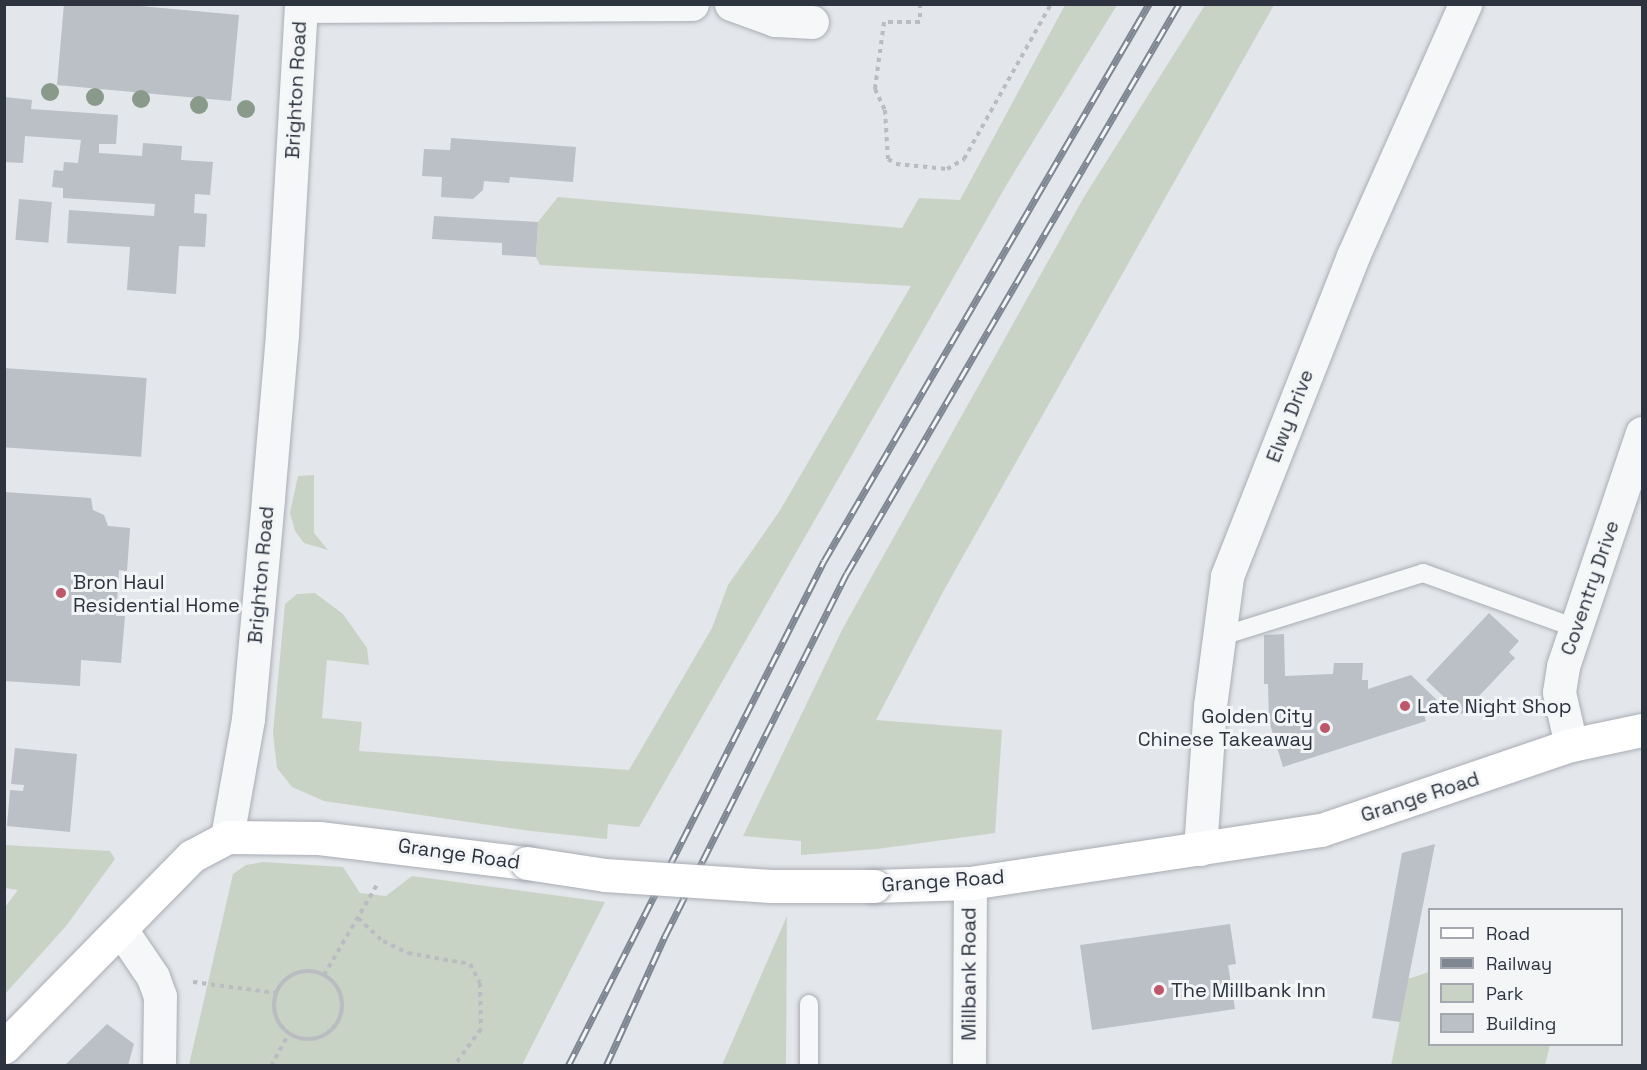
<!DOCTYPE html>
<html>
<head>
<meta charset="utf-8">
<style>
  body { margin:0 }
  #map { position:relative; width:1647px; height:1070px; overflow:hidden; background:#e3e6ea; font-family:"Space Grotesk",sans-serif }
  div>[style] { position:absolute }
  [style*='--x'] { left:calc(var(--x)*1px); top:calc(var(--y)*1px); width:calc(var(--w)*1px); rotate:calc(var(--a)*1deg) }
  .green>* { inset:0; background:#c9d3c5 }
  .building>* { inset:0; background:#bbbfc6; transform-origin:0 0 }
  .path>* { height:4px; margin-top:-2px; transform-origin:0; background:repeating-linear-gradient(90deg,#b9bcc1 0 4.5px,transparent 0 9px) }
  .path>.ring { margin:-2px; padding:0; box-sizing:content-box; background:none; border:4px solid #b9bcc1; border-radius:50% }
  .roads { filter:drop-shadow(0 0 2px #a9adb4) drop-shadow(0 0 2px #a9adb4) }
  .lane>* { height:18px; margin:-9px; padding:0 9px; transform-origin:9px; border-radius:9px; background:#f5f7f8 }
  .street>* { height:33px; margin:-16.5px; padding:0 16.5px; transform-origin:16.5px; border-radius:16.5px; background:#f5f7f8 }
  .secondary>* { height:33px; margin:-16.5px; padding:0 16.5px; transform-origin:16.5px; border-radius:16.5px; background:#fff }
  .rail>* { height:7px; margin-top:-3.5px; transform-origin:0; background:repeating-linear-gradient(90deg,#f3f5f7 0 14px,#7e8692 0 28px); box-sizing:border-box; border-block:2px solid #7e8692 }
  .bridges { filter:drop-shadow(0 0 2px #a9adb4) drop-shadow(0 0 2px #a9adb4) }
  .secondary-bridge>* { height:33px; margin:-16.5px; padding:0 16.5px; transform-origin:16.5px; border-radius:16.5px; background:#fff }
  .trees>* { width:18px; height:18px; margin:-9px; border-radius:50%; background:#8a9a8a }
  .dots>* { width:16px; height:16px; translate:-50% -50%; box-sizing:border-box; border:3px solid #f3f5f7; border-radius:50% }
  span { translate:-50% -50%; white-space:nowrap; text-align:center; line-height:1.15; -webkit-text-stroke:6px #f3f5f7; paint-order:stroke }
  .street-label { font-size:20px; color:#2d3440 }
  .poi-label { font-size:20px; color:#2d3440 }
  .left { translate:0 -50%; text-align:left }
  .right { translate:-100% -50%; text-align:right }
  .frame { position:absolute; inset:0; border:6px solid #2d3440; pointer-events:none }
  .legend { position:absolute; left:1428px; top:908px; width:195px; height:138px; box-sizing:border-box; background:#f3f5f7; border:2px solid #a4a8ae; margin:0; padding:8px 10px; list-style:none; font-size:18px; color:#2d3440 }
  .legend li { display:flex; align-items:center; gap:12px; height:30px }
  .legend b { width:30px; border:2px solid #a4a8ae }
</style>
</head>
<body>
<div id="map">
  <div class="green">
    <i style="clip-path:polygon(1065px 5px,1117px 5px,1007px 184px,639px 827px,608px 824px,607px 839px,531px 831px,324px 801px,292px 787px,277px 768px,273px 733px,285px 604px,297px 594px,315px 593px,343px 614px,367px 648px,369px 665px,327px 660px,322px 718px,362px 722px,359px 751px,629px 770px,712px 628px,728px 585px,779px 512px,911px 286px,540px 265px,536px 257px,538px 222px,558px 197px,902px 228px,919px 198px,960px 200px)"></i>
    <i style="clip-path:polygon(1205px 5px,1274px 5px,944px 590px,876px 720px,1002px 730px,995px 833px,877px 849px,801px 855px,801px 841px,743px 836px,843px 628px,1084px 197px)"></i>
    <i style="clip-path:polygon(314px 475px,314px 533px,328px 550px,304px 543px,295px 531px,290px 513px,298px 476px)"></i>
    <i style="clip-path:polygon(5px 845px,110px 851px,115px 859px,66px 926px,5px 994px,5px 907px,18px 890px,5px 888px)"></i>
    <i style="clip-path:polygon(263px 862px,343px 867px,360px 893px,386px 896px,412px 876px,605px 902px,522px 1065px,189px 1065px,233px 874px,246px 865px)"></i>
    <i style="clip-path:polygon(787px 916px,786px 1065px,722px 1065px)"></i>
    <i style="clip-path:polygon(1429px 972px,1430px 1044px,1550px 1045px,1545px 1065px,1391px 1066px,1408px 979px)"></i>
  </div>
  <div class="building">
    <i style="clip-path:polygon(64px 4px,118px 4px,239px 15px,231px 101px,57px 85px)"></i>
    <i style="clip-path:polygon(4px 97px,32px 100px,31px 109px,118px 115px,116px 144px,99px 144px,99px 153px,142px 156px,143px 143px,182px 146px,181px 160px,213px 162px,210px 195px,195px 194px,194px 213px,207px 214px,205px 247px,179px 246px,176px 294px,127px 290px,130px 247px,67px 243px,69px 210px,154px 216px,155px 204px,63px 198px,63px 188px,52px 187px,54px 170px,63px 171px,64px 162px,78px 163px,81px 140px,25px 136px,23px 163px,4px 162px)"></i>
    <i style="clip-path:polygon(451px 138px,576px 147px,573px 182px,510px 177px,509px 183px,484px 181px,483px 190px,473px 199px,441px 197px,442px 177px,422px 176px,424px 149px,450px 150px)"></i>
    <i style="left:19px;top:199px;width:33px;height:41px;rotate:5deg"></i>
    <i style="clip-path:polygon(434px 216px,538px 222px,536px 257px,502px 255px,502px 243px,432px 239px)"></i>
    <i style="left:4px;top:368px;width:143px;height:79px;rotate:4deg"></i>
    <i style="clip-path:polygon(4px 492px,91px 498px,93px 510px,104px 515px,108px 526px,130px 528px,127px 571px,119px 570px,116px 616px,125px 616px,121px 663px,81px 660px,80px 686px,4px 681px)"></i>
    <i style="clip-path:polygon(1489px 613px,1519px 641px,1509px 652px,1515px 658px,1462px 714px,1426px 680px)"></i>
    <i style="clip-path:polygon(1284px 634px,1285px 676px,1333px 674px,1334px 663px,1363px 663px,1362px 680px,1368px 680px,1368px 689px,1411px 675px,1440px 703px,1422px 709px,1426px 721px,1283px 767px,1269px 721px,1268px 684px,1264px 684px,1264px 635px)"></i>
    <i style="clip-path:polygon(15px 748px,77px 754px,70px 832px,7px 826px,10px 790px,23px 791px,24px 785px,11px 784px)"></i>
    <i style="clip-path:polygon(1435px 844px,1400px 1022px,1372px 1018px,1402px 853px)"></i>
    <i style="clip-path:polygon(1230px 924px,1236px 964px,1228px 965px,1235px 1009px,1092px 1030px,1080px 945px)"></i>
    <i style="clip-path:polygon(107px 1024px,134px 1044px,128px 1065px,65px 1065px)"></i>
  </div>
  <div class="path">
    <i style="--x:920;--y:4;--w:18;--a:90"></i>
    <i style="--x:920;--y:22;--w:36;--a:180"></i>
    <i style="--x:884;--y:22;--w:68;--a:97.7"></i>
    <i style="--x:875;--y:89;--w:23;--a:65"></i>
    <i style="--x:885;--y:110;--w:49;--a:86.5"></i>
    <i style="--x:888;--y:159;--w:9;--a:32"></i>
    <i style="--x:896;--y:164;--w:51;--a:5.6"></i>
    <i style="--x:947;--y:169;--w:20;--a:-30"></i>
    <i style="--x:964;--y:159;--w:178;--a:-60.7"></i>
    <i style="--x:358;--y:918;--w:34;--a:43"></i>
    <i style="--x:383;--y:941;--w:28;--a:26"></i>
    <i style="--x:408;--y:953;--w:63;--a:10.1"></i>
    <i style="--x:470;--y:964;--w:21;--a:62"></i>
    <i style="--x:480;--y:983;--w:46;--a:88.8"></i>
    <i style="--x:481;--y:1029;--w:46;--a:126.1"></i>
    <i class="ring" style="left:274px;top:971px;width:64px;height:64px"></i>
    <i style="--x:324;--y:975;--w:107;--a:-59.6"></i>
    <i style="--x:193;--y:982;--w:84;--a:7.5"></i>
    <i style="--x:271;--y:1066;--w:37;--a:-61"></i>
  </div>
  <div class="roads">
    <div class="lane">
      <i style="--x:1219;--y:637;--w:214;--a:-17.4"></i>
      <i style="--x:1423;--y:573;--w:163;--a:19.8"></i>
      <i style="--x:809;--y:1066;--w:62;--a:-90"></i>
    </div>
    <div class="street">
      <i style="--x:731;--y:4;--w:47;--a:20"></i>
      <i style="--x:775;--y:20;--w:37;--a:3"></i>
      <i style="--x:301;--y:6;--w:391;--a:-0.3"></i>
      <i style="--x:1571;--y:745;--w:54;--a:-102.8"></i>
      <i style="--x:1559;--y:692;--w:26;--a:-81"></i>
      <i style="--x:1563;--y:666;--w:246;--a:-71.3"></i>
      <i style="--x:227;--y:837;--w:120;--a:-79.9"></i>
      <i style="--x:248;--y:719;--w:222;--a:-84.8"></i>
      <i style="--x:268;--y:498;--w:165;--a:-85.1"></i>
      <i style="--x:282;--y:334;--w:331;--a:-86.7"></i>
      <i style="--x:1200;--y:849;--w:143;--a:-86"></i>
      <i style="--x:1210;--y:706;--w:131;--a:-82.5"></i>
      <i style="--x:1227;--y:576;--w:344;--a:-68.5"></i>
      <i style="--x:1353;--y:256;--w:276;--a:-66"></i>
      <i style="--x:122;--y:931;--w:55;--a:56"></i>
      <i style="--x:153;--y:977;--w:20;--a:70"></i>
      <i style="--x:160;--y:996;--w:70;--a:90.8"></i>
      <i style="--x:969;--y:1066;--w:183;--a:-89.7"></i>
    </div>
    <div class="secondary">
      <i style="--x:874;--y:886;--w:96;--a:-1.8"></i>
      <i style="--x:970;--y:883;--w:355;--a:-8.6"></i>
      <i style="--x:1321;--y:830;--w:264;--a:-18.8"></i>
      <i style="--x:1571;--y:745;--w:73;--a:-11.9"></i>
      <i style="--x:4;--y:1047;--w:268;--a:-45.5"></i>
      <i style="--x:192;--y:856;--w:40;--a:-28"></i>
      <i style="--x:227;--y:837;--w:92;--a:0.6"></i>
      <i style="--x:319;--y:838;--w:209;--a:6.9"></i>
    </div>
  </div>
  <div class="rail">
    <i style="--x:568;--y:1066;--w:566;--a:-63.12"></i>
    <i style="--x:824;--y:561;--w:645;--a:-59.74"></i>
    <i style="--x:606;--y:1066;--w:143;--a:-65.6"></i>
    <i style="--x:665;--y:936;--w:406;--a:-63.4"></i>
    <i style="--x:847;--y:573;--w:659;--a:-59.74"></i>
  </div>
  <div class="bridges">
    <div class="secondary-bridge">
      <i style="--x:527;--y:863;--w:79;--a:8.7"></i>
      <i style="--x:605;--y:875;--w:166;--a:3.8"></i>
      <i style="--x:771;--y:886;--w:103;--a:0"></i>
    </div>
  </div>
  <div class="trees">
    <i style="left:50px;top:92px"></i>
    <i style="left:95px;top:97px"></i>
    <i style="left:141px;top:99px"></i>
    <i style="left:199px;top:105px"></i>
    <i style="left:246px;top:109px"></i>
  </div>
  <div class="dots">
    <i style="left:61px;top:593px;background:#c15569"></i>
    <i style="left:1405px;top:706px;background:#c15569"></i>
    <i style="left:1325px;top:728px;background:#c15569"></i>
    <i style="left:1159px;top:990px;background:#c15569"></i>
  </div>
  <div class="street-label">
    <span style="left:296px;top:90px;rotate:-87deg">Brighton Road</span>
    <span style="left:1290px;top:416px;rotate:-69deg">Elwy Drive</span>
    <span style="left:261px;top:575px;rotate:-85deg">Brighton Road</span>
    <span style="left:1590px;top:588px;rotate:-71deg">Coventry Drive</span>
    <span style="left:1420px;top:797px;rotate:-18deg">Grange Road</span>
    <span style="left:459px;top:854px;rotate:8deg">Grange Road</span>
    <span style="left:943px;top:881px;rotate:-4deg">Grange Road</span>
    <span style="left:969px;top:974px;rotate:-90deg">Millbank Road</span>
  </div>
  <div class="poi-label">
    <span class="left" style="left:73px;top:594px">Bron Haul<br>Residential Home</span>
    <span class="left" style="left:1417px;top:706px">Late Night Shop</span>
    <span class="right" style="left:1313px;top:728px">Golden City<br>Chinese Takeaway</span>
    <span class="left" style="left:1171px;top:990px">The Millbank Inn</span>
  </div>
  <div class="frame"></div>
  <ul class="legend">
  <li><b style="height:8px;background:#fff"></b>Road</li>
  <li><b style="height:8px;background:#7e8692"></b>Railway</li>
  <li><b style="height:16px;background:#c9d3c5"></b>Park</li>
  <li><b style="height:16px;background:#bbbfc6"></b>Building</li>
  </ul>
</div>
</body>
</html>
